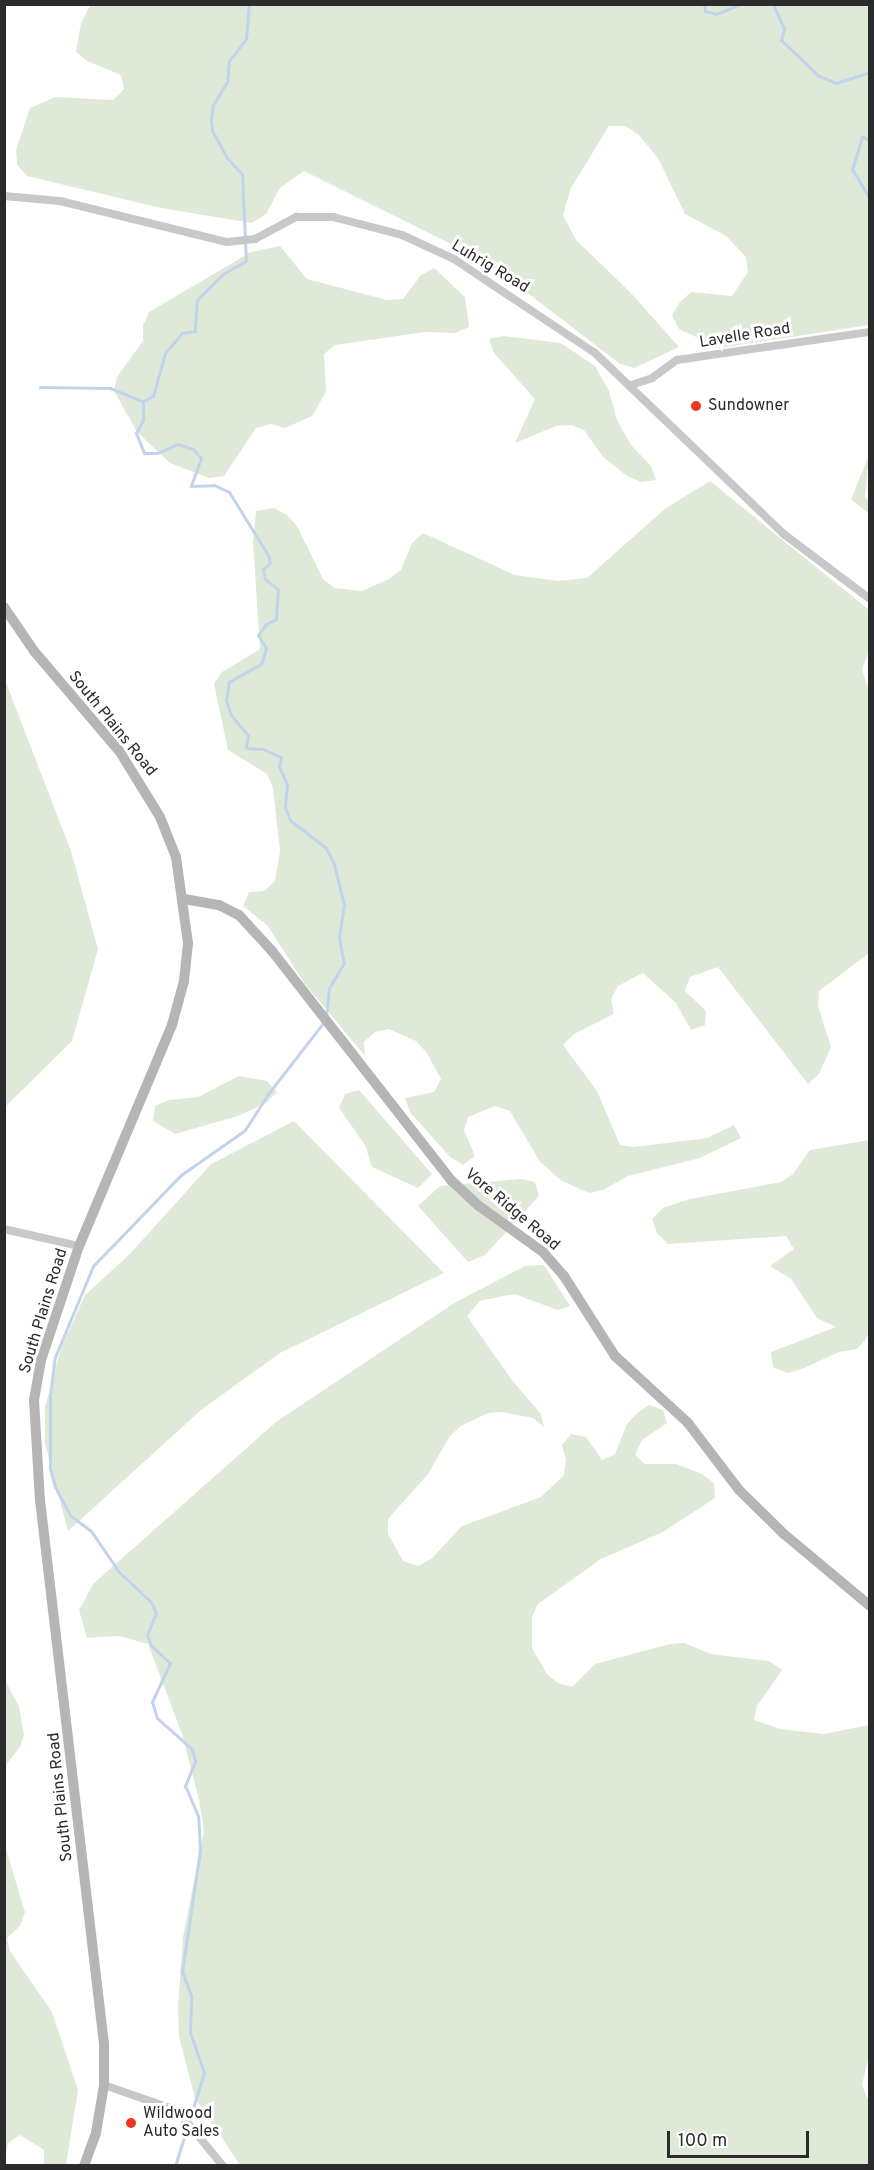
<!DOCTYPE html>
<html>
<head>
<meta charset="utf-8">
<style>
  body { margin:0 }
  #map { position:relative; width:874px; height:2170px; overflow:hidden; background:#fff; font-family:Overpass,sans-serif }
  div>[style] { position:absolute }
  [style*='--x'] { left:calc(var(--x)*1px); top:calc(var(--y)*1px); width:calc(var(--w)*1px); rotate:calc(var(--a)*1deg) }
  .green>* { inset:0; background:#deead7 }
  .stream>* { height:3px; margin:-1.5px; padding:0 1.5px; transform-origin:1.5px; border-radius:1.5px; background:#c2d4ec }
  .street>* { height:8px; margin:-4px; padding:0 4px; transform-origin:4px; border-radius:4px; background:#c8c8c8 }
  .secondary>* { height:10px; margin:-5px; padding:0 5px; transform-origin:5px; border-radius:5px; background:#b5b5b5 }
  .dots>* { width:16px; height:16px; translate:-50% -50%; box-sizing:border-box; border:3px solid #fff; border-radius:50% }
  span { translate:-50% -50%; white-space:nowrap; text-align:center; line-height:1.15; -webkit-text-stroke:6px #fff; paint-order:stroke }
  .street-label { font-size:16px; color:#2b2b2b }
  .poi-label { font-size:16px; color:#2b2b2b }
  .left { translate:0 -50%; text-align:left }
  .frame { position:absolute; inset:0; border:6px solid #2b2b2b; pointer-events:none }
  .scale { position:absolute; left:667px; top:2131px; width:142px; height:27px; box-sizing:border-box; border:3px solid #2b2b2b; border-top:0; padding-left:8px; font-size:18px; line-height:21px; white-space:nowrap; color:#2b2b2b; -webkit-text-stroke:4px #fff; paint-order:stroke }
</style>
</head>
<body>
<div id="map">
  <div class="green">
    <i style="clip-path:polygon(91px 4px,869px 5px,869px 325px,720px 348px,679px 329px,672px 315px,680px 302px,691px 292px,732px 296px,748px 272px,746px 257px,726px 236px,685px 214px,658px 158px,638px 134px,625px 126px,609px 126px,571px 188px,563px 215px,576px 240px,630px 292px,679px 347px,634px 368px,620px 364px,487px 262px,304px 171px,280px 188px,266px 214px,252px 223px,161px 208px,27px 176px,17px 165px,16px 150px,30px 108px,55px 97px,113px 100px,124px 89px,121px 75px,87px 61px,76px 52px,81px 23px)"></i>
    <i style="clip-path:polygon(280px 246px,307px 279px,387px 300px,403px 299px,421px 275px,434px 268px,465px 297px,469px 327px,455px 333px,425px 332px,335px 345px,324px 354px,326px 392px,312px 416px,285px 428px,271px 424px,256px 428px,224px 476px,209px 478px,170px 463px,137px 432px,114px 391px,117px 377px,143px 341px,143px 326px,149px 312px,251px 252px)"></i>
    <i style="clip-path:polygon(503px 336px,561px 343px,595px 366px,609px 391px,617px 420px,631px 445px,651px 466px,656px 480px,641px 482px,627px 476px,603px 457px,584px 430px,571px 425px,556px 426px,515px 443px,535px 399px,494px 353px,489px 339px)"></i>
    <i style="clip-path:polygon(869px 455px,865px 497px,869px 501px,869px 514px,851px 499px)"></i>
    <i style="clip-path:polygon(710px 481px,869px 610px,869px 650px,862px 670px,870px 693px,869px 953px,819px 991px,818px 1006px,831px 1047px,819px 1074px,808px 1084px,718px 967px,690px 977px,685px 991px,706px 1011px,705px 1025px,691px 1030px,676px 1003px,643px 973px,618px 986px,611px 999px,614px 1014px,574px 1034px,563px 1045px,597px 1091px,620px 1145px,634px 1147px,707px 1138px,734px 1125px,741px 1138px,700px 1158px,628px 1176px,603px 1190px,589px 1193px,562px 1181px,540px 1162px,510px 1111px,495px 1106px,468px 1117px,464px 1130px,475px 1156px,463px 1165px,450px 1157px,410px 1112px,405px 1098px,434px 1092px,441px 1079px,426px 1052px,416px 1041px,389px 1029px,375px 1032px,364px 1042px,365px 1056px,305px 984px,267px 925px,243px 906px,249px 892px,264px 891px,275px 881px,280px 851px,273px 788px,267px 774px,228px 750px,214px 684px,222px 672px,260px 649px,253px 542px,256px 511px,274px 508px,287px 515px,297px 526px,323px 579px,334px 588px,362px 591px,389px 579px,401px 570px,412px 543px,423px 533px,515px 575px,558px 581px,587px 578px,666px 508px)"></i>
    <i style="clip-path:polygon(5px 680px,71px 851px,98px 949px,72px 1041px,5px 1107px)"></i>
    <i style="clip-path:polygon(239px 1076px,267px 1081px,277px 1092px,266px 1103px,238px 1116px,175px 1134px,153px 1121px,155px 1106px,169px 1100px,198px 1097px)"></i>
    <i style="clip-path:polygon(359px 1090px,432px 1174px,418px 1188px,372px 1167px,365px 1145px,339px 1108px,345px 1094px)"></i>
    <i style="clip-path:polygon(294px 1121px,444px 1273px,280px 1353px,201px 1410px,68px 1531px,45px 1444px,45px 1407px,61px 1348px,85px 1295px,129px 1255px,211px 1164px)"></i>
    <i style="clip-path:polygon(869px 1140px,870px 1329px,866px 1339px,857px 1349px,839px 1352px,802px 1369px,787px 1373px,773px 1367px,771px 1352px,836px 1327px,817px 1318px,791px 1279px,770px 1266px,794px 1249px,786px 1236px,668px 1244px,657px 1233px,652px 1219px,663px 1208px,690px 1199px,781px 1182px,793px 1174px,810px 1150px)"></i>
    <i style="clip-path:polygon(521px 1179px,535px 1182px,539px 1196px,485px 1255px,468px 1262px,418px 1206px,440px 1186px)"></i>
    <i style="clip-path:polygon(544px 1265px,570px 1306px,558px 1310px,514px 1294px,480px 1301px,467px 1316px,511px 1379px,541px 1414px,544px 1427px,533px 1418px,502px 1412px,488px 1413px,461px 1426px,450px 1436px,428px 1474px,388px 1519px,388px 1534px,403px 1561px,418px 1566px,431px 1559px,462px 1526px,541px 1497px,564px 1475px,566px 1460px,562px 1445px,571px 1434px,586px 1437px,602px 1460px,615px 1454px,627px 1424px,637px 1413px,649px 1405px,663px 1410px,667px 1423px,642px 1440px,635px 1455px,645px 1464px,676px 1464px,702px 1474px,714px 1483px,715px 1498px,663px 1532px,601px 1559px,538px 1604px,532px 1617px,532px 1648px,547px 1674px,558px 1683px,572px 1687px,595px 1664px,670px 1644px,684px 1643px,711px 1654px,769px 1661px,782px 1670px,757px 1706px,754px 1720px,780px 1729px,824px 1734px,869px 1725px,870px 2051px,862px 2085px,869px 2102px,869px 2165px,240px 2165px,195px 2098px,179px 2037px,178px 2006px,183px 1937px,204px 1830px,199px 1800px,182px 1734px,148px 1644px,119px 1636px,87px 1638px,79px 1610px,93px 1584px,276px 1422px,456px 1302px,525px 1266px)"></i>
    <i style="clip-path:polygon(6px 1682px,19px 1707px,24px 1735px,20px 1747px,5px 1766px)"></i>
    <i style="clip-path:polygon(5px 1846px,25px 1912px,20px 1926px,7px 1938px,10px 1951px,52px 2012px,78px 2090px,66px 2165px,44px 2165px,44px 2150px,20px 2135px,8px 2143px,5px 2160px)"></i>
  </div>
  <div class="stream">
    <i style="--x:249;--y:4;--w:35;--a:95"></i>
    <i style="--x:246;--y:39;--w:28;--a:128"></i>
    <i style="--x:229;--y:61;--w:21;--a:95"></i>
    <i style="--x:227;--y:82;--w:27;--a:121"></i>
    <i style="--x:213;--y:105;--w:15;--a:98"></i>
    <i style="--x:211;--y:120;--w:10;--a:84"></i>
    <i style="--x:212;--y:130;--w:32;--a:62"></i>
    <i style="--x:227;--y:158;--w:22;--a:47"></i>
    <i style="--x:242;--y:174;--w:87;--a:87.4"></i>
    <i style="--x:246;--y:261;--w:25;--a:151"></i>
    <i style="--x:224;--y:273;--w:38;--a:135"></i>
    <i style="--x:197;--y:300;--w:31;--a:94"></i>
    <i style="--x:195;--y:331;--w:13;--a:171"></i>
    <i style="--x:182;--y:333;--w:26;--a:130"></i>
    <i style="--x:165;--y:353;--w:45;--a:105.6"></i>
    <i style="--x:153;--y:396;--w:11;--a:153"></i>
    <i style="--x:143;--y:401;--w:19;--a:90"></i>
    <i style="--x:143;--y:420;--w:15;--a:118"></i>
    <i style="--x:136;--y:433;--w:22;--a:68"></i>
    <i style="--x:144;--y:453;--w:13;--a:0"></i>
    <i style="--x:157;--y:453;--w:22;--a:-24"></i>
    <i style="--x:177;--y:444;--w:17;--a:17"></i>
    <i style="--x:193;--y:449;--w:12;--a:48"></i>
    <i style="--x:201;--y:458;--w:30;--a:110"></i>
    <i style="--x:191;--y:486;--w:23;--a:-2"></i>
    <i style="--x:214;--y:485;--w:17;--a:25"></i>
    <i style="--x:229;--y:492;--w:74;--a:58.2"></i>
    <i style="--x:268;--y:555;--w:8;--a:76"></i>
    <i style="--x:270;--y:563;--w:9;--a:139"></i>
    <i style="--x:263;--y:569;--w:10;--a:79"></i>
    <i style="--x:265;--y:579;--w:16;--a:38"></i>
    <i style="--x:278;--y:589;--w:30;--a:94"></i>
    <i style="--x:276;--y:619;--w:11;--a:153"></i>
    <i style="--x:266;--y:624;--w:14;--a:126"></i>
    <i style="--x:258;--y:635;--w:15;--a:58"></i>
    <i style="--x:266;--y:648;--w:17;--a:107"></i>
    <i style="--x:261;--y:664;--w:37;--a:151"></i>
    <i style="--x:229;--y:682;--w:18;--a:99"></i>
    <i style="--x:226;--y:700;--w:16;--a:72"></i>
    <i style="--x:231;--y:715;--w:26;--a:50"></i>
    <i style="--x:248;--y:735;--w:13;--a:99"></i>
    <i style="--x:246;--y:748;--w:17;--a:3"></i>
    <i style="--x:263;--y:749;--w:20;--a:24"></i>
    <i style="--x:281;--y:757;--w:10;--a:101"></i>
    <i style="--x:279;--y:767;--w:19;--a:65"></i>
    <i style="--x:287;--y:784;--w:24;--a:95"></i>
    <i style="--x:285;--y:808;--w:13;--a:67"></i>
    <i style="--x:290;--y:820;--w:46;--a:37.9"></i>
    <i style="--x:326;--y:848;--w:18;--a:63"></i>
    <i style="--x:334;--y:864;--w:42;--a:76.3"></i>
    <i style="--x:344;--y:905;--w:33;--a:99"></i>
    <i style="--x:339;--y:938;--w:25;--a:79"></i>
    <i style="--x:344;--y:963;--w:29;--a:121"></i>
    <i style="--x:329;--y:988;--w:29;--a:96"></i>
    <i style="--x:704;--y:4;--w:7;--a:82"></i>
    <i style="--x:705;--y:11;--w:11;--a:15"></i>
    <i style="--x:716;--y:14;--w:27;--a:-22"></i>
    <i style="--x:773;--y:4;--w:27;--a:66"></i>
    <i style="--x:784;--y:29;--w:11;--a:105"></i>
    <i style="--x:781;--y:40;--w:52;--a:43.5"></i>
    <i style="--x:819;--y:76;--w:18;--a:22"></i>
    <i style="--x:836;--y:83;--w:36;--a:-18"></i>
    <i style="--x:870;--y:140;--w:9;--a:-159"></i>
    <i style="--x:862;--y:137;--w:34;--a:107"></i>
    <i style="--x:852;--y:169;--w:35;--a:59"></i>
    <i style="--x:40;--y:387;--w:70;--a:0.8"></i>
    <i style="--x:110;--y:388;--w:35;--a:22"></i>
    <i style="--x:175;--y:2166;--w:97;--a:-72.7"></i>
    <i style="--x:204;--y:2073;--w:43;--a:-108.9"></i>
    <i style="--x:190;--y:2032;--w:37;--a:-88"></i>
    <i style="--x:191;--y:1995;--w:25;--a:-111"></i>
    <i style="--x:182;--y:1972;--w:123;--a:-81.6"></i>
    <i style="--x:200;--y:1850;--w:34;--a:-93"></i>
    <i style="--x:198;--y:1816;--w:33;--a:-113"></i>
    <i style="--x:185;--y:1786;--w:27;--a:-68"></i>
    <i style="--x:195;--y:1761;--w:12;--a:-104"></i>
    <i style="--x:192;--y:1749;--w:47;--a:-138.5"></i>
    <i style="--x:157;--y:1718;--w:17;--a:-107"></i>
    <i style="--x:152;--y:1702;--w:43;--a:-65.2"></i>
    <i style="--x:170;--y:1663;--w:26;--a:-137"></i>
    <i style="--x:151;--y:1645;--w:11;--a:-112"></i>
    <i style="--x:147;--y:1635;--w:24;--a:-68"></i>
    <i style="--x:156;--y:1613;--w:12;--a:-114"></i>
    <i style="--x:151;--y:1602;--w:44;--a:-136.8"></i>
    <i style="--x:119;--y:1572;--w:50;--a:-124.3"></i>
    <i style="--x:91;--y:1531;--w:26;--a:-143"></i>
    <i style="--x:70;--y:1515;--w:32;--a:-118"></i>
    <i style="--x:55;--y:1487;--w:20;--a:-105"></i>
    <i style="--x:50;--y:1468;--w:72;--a:-90"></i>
    <i style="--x:50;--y:1396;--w:39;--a:-83"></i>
    <i style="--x:55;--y:1357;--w:99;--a:-67.3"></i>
    <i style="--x:93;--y:1266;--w:127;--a:-46"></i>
    <i style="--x:181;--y:1175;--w:78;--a:-35.1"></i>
    <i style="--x:245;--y:1130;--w:43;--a:-57.4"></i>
    <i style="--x:268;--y:1094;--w:90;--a:-52.2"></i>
  </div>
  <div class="street">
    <i style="--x:4;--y:196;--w:56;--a:5.1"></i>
    <i style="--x:60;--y:201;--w:172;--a:13.8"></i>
    <i style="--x:227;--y:242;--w:28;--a:-6"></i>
    <i style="--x:255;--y:239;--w:47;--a:-28.2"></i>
    <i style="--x:296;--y:217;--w:37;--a:0"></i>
    <i style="--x:333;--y:217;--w:71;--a:14.6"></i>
    <i style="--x:402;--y:235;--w:57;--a:24.8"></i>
    <i style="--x:454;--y:259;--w:169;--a:33.7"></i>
    <i style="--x:595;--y:353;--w:263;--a:43.8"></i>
    <i style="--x:785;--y:535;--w:106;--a:37"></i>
    <i style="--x:631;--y:385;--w:22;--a:-18"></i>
    <i style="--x:652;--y:378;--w:31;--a:-36"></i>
    <i style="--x:677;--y:360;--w:195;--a:-8.3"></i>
    <i style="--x:4;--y:1229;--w:77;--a:12.8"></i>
    <i style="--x:104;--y:2085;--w:70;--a:19.2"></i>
    <i style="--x:170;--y:2108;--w:22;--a:39"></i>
    <i style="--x:187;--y:2122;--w:57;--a:50.7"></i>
  </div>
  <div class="secondary">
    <i style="--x:4;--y:607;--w:53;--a:55.7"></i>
    <i style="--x:34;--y:651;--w:133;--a:49.6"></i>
    <i style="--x:120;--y:752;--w:76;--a:58.4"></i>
    <i style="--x:160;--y:817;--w:43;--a:68.2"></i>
    <i style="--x:176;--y:857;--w:87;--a:82.1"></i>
    <i style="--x:188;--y:943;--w:38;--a:96"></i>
    <i style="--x:184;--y:981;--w:46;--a:105.3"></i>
    <i style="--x:172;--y:1025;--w:240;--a:112.8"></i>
    <i style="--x:79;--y:1246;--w:120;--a:108.4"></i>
    <i style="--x:41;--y:1360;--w:41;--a:99.9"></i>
    <i style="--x:34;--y:1400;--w:100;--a:86.6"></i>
    <i style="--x:40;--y:1500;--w:548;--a:83.29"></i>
    <i style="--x:104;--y:2044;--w:41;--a:90"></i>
    <i style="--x:104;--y:2085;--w:49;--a:99.5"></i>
    <i style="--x:96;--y:2133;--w:35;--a:110"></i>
    <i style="--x:184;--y:899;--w:36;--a:10"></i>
    <i style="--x:219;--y:905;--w:22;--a:27"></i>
    <i style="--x:239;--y:915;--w:49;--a:47.5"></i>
    <i style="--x:272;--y:951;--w:292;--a:52"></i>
    <i style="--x:452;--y:1181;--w:37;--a:43"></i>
    <i style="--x:479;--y:1206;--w:79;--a:35.7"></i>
    <i style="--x:543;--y:1252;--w:32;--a:49"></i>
    <i style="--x:564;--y:1276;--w:95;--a:57.5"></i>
    <i style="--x:615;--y:1356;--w:99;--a:42.5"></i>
    <i style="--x:688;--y:1423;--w:84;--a:52.7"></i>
    <i style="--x:739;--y:1490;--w:63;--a:44.4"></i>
    <i style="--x:784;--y:1534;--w:112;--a:39.9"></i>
  </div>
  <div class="dots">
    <i style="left:696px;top:406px;background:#ed3722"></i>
    <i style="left:131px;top:2123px;background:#ed3722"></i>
  </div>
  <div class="street-label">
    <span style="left:490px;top:267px;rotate:31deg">Luhrig Road</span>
    <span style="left:745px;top:336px;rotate:-9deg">Lavelle Road</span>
    <span style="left:112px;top:724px;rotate:51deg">South Plains Road</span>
    <span style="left:512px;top:1210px;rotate:40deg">Vore Ridge Road</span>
    <span style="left:44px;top:1311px;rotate:-73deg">South Plains Road</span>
    <span style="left:61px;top:1797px;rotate:-96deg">South Plains Road</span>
  </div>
  <div class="poi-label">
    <span class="left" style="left:708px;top:406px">Sundowner</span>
    <span class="left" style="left:143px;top:2123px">Wildwood<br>Auto Sales</span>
  </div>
  <div class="frame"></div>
  <div class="scale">100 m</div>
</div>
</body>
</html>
